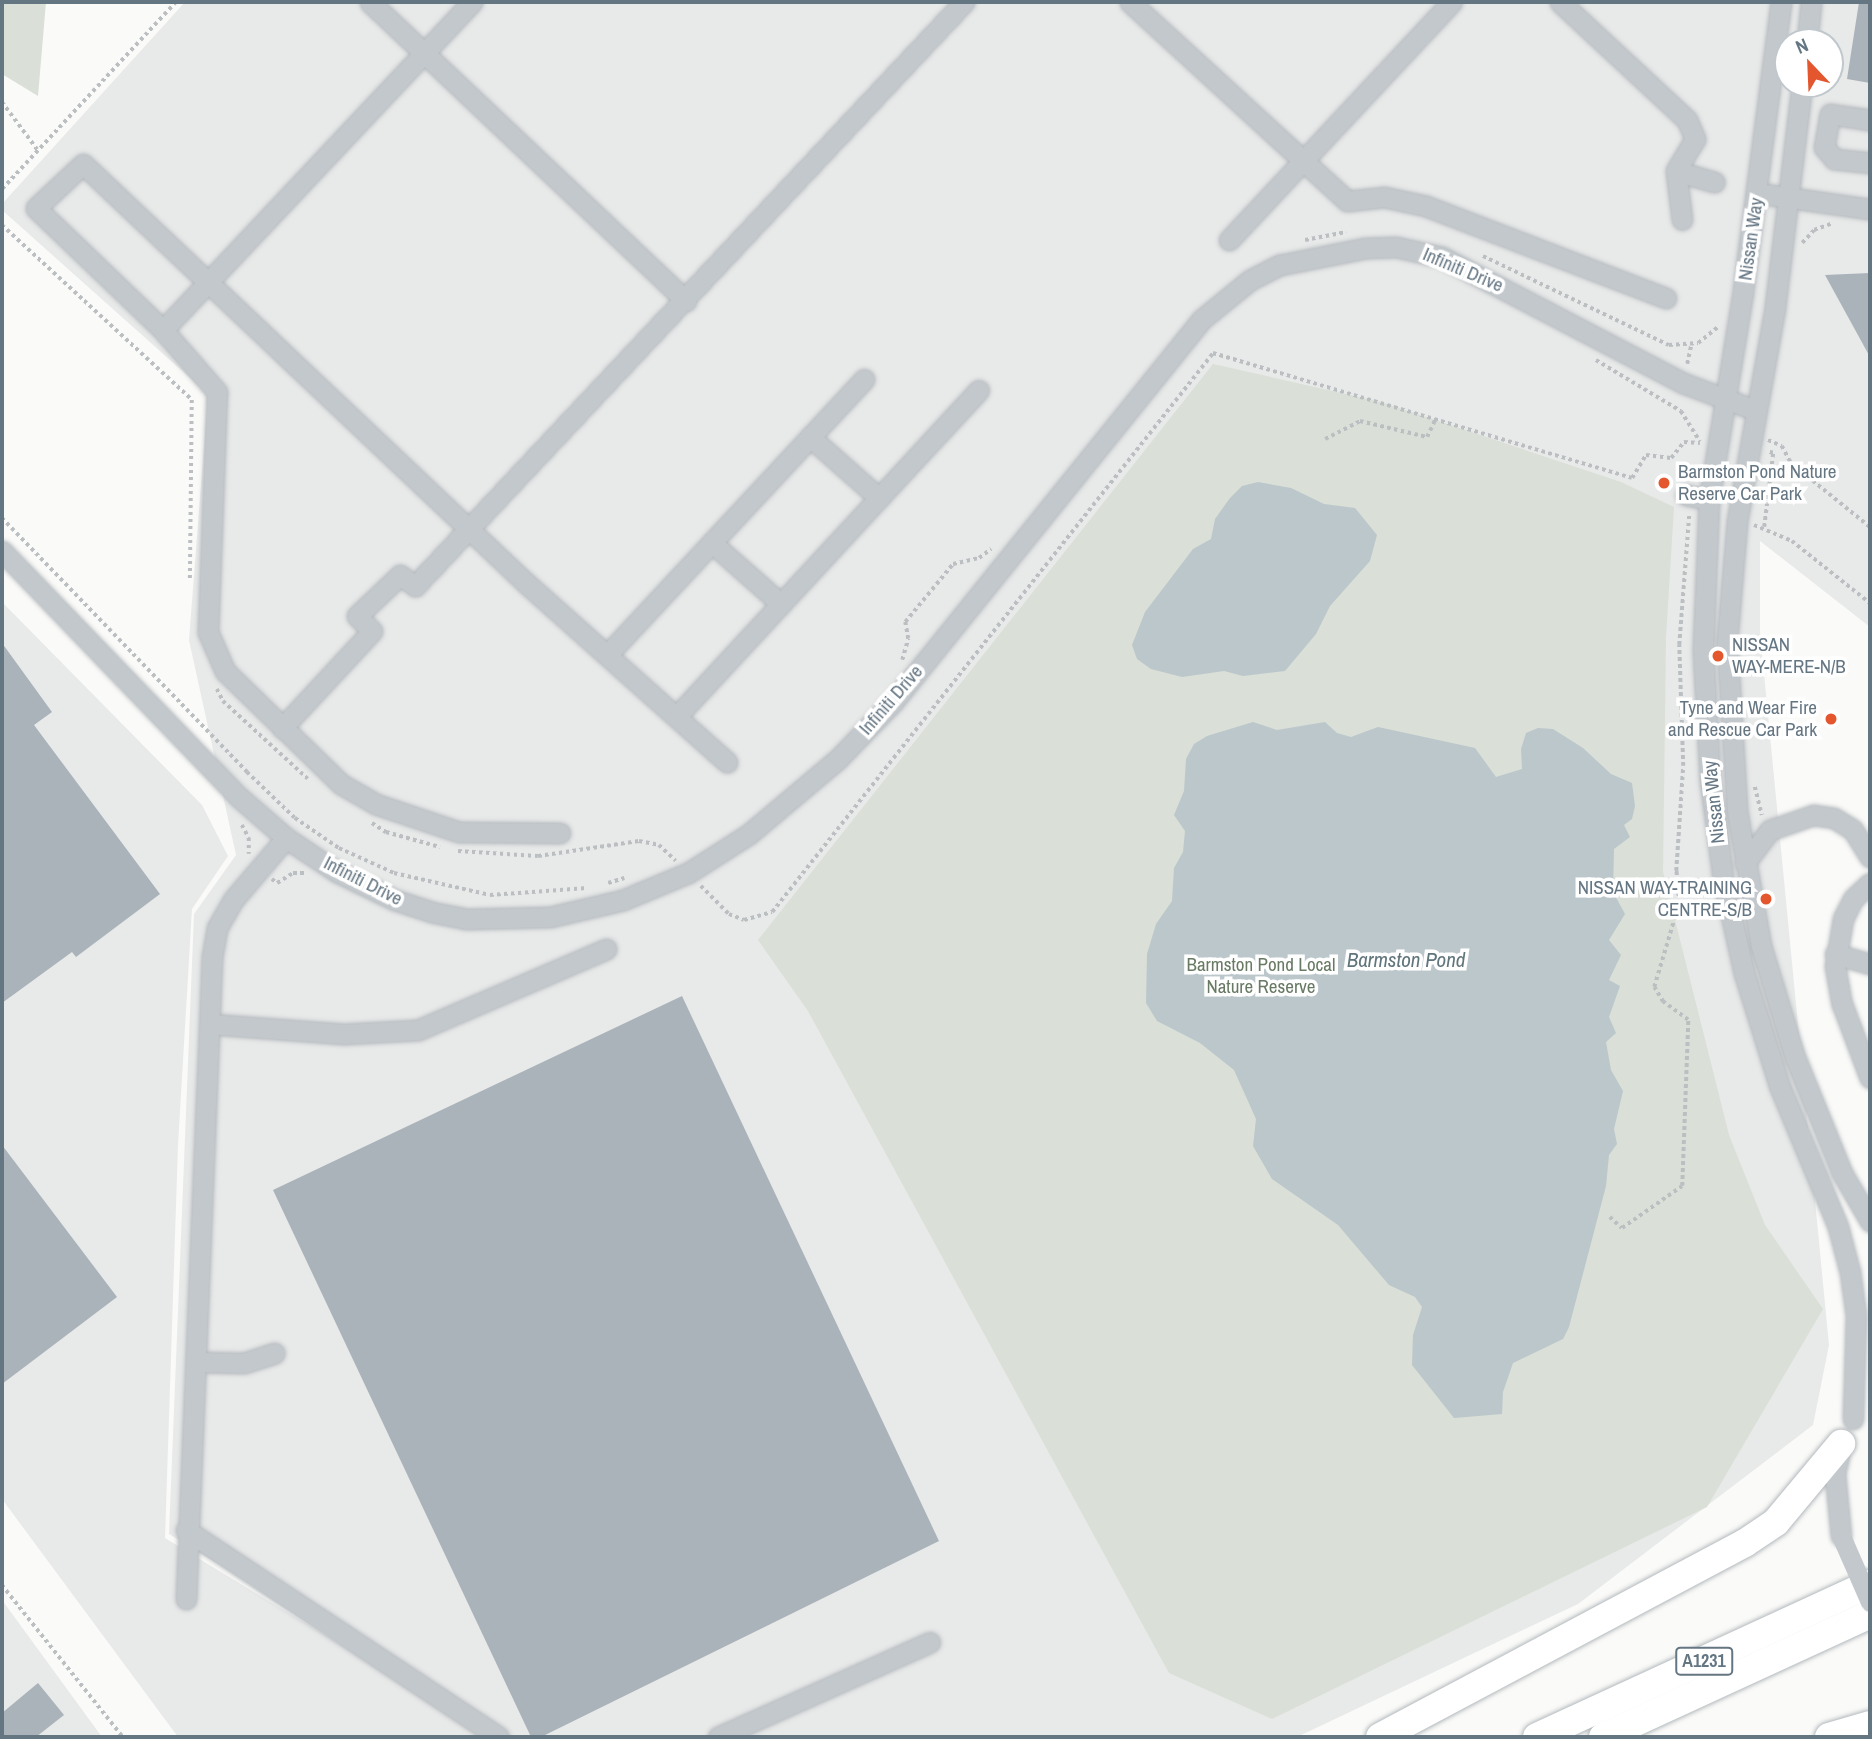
<!DOCTYPE html>
<html>
<head>
<meta charset="utf-8">
<style>
  body { margin:0 }
  #map { position:relative; width:1872px; height:1739px; overflow:hidden; background:#fafaf8; font-family:"Archivo Narrow",sans-serif }
  div>[style] { position:absolute }
  [style*='--x'] { left:calc(var(--x)*1px); top:calc(var(--y)*1px); width:calc(var(--w)*1px); rotate:calc(var(--a)*1deg) }
  .built>* { inset:0; background:#e8e9e9 }
  .green>* { inset:0; background:#dadfd7 }
  .water>* { inset:0; background:#bbc7cb }
  .building>* { inset:0; background:#aab3b9 }
  .path>* { height:3.5px; margin-top:-1.75px; transform-origin:0; background:repeating-linear-gradient(90deg,#bbbfc2 0 3.5px,transparent 0 7px) }
  .roads { filter:drop-shadow(0 0 2px #b4b9bd) drop-shadow(0 0 2px #b4b9bd) }
  .minor>* { height:19px; margin:-9.5px; padding:0 9.5px; transform-origin:9.5px; border-radius:9.5px; background:#c3c8cc }
  .highway>* { height:28px; margin:-14px; padding:0 14px; transform-origin:14px; border-radius:14px; background:#fff }
  .minor-bridge>* { height:19px; margin:-9.5px; padding:0 9.5px; transform-origin:9.5px; border-radius:9.5px; background:#c3c8cc }
  .dots>* { width:19px; height:19px; translate:-50% -50%; box-sizing:border-box; border:4px solid #fff; border-radius:50% }
  span { translate:-50% -50%; white-space:nowrap; text-align:center; line-height:1.15; -webkit-text-stroke:7px #fff; paint-order:stroke }
  .shield-label span { padding:2px 5px; background:#fff; border:2px solid; border-radius:5px; -webkit-text-stroke-width:0 }
  .shield-label { font-size:18px; color:#657683; font-weight:700 }
  .street-label { font-size:19px; color:#657683 }
  .poi-label { font-size:19px; color:#657683 }
  .left { translate:0 -50%; text-align:left }
  .right { translate:-100% -50%; text-align:right }
  .park-label { font-size:19px; color:#687a64 }
  .water-label { font-size:21px; color:#60757c; font-style:italic }
  .frame { position:absolute; inset:0; border:4px solid #657683; pointer-events:none }
  .north { position:absolute; left:1774px; top:28px; width:70px; height:70px; box-sizing:border-box; background:#fff; border:2px solid #c1c8cd; border-radius:50%; rotate:337deg; font-size:19px; font-weight:700; line-height:28px; text-align:center; color:#657683 }
  .north::after { content:''; display:block; margin:auto; width:24px; height:32px; background:#e4572e; clip-path:polygon(50% 0,100% 100%,50% 72%,0 100%) }
</style>
</head>
<body>
<div id="map">
  <div class="built">
    <i style="clip-path:polygon(evenodd,185px 2px,1870px 2px,1870px 627px,1760px 541px,1760px 632px,1829px 1345px,1813px 1425px,1578px 1604px,1297px 1737px,499px 1737px,169px 1534px,194px 914px,236px 855px,189px 640px,208px 394px,2px 210px,2px 204px,185px 2px,1788px 42px,1830px 42px,1830px 84px,1788px 84px,1788px 42px)"></i>
    <i style="clip-path:polygon(2px 602px,202px 805px,228px 856px,192px 909px,178px 1145px,165px 1538px,493px 1737px,178px 1737px,2px 1499px)"></i>
    <i style="clip-path:polygon(2px 1600px,102px 1737px,2px 1737px)"></i>
  </div>
  <div class="green">
    <i style="clip-path:polygon(2px 2px,46px 2px,38px 96px,2px 74px)"></i>
    <i style="clip-path:polygon(1213px 364px,1381px 402px,1621px 482px,1674px 507px,1666px 637px,1663px 872px,1729px 1135px,1765px 1225px,1823px 1309px,1707px 1507px,1272px 1719px,1169px 1673px,808px 1011px,758px 940px)"></i>
  </div>
  <div class="water">
    <i style="clip-path:polygon(1258px 482px,1291px 488px,1324px 504px,1355px 508px,1377px 535px,1370px 561px,1330px 606px,1316px 634px,1285px 671px,1243px 676px,1224px 671px,1182px 677px,1151px 669px,1137px 659px,1132px 645px,1145px 612px,1193px 549px,1211px 539px,1215px 519px,1230px 498px,1242px 486px)"></i>
    <i style="clip-path:polygon(1253px 722px,1277px 730px,1325px 722px,1337px 733px,1351px 737px,1378px 727px,1475px 748px,1496px 777px,1522px 769px,1521px 749px,1526px 733px,1538px 728px,1553px 729px,1583px 748px,1611px 774px,1632px 783px,1635px 806px,1632px 819px,1624px 825px,1630px 837px,1614px 849px,1613px 892px,1625px 914px,1609px 940px,1621px 955px,1609px 980px,1620px 986px,1609px 1017px,1616px 1033px,1606px 1042px,1611px 1070px,1623px 1091px,1614px 1129px,1617px 1144px,1609px 1155px,1606px 1186px,1569px 1327px,1563px 1339px,1513px 1363px,1503px 1392px,1502px 1414px,1454px 1418px,1412px 1365px,1413px 1335px,1422px 1307px,1415px 1297px,1389px 1285px,1338px 1225px,1272px 1179px,1253px 1146px,1256px 1119px,1234px 1070px,1200px 1043px,1157px 1021px,1146px 1003px,1147px 954px,1156px 924px,1172px 901px,1174px 868px,1183px 852px,1185px 831px,1174px 815px,1184px 791px,1186px 759px,1194px 744px,1207px 736px)"></i>
  </div>
  <div class="building">
    <i style="clip-path:polygon(1859px 2px,1870px 2px,1870px 83px,1847px 79px)"></i>
    <i style="clip-path:polygon(1870px 273px,1870px 357px,1825px 275px)"></i>
    <i style="clip-path:polygon(2px 643px,52px 712px,34px 725px,160px 894px,76px 957px,72px 952px,2px 1003px)"></i>
    <i style="clip-path:polygon(682px 996px,939px 1541px,541px 1737px,531px 1737px,273px 1190px)"></i>
    <i style="clip-path:polygon(2px 1145px,117px 1297px,2px 1384px)"></i>
    <i style="clip-path:polygon(38px 1683px,64px 1715px,36px 1737px,2px 1737px,2px 1713px)"></i>
  </div>
  <div class="path">
    <i style="--x:2;--y:102;--w:59;--a:53.3"></i>
    <i style="--x:2;--y:189;--w:255;--a:-47.1"></i>
    <i style="--x:2;--y:225;--w:258;--a:42.6"></i>
    <i style="--x:192;--y:400;--w:180;--a:90.6"></i>
    <i style="--x:1305;--y:240;--w:42;--a:-11"></i>
    <i style="--x:1802;--y:243;--w:18;--a:-47"></i>
    <i style="--x:1814;--y:230;--w:20;--a:-20"></i>
    <i style="--x:1483;--y:256;--w:206;--a:25.6"></i>
    <i style="--x:1669;--y:345;--w:29;--a:-4"></i>
    <i style="--x:1698;--y:343;--w:26;--a:-39"></i>
    <i style="--x:1596;--y:360;--w:99;--a:31"></i>
    <i style="--x:1681;--y:411;--w:36;--a:58"></i>
    <i style="--x:1687;--y:364;--w:19;--a:-78"></i>
    <i style="--x:1325;--y:439;--w:39;--a:-27"></i>
    <i style="--x:1360;--y:421;--w:69;--a:13.4"></i>
    <i style="--x:1427;--y:437;--w:19;--a:-65"></i>
    <i style="--x:1768;--y:440;--w:15;--a:23"></i>
    <i style="--x:1782;--y:446;--w:19;--a:62"></i>
    <i style="--x:1791;--y:463;--w:102;--a:39"></i>
    <i style="--x:2;--y:518;--w:353;--a:46"></i>
    <i style="--x:247;--y:772;--w:66;--a:43.8"></i>
    <i style="--x:295;--y:818;--w:53;--a:34.3"></i>
    <i style="--x:339;--y:848;--w:60;--a:24.4"></i>
    <i style="--x:394;--y:873;--w:98;--a:12.9"></i>
    <i style="--x:490;--y:895;--w:97;--a:-4.1"></i>
    <i style="--x:1754;--y:525;--w:41;--a:22.8"></i>
    <i style="--x:1792;--y:541;--w:100;--a:38.5"></i>
    <i style="--x:1764;--y:527;--w:75;--a:-83.1"></i>
    <i style="--x:1773;--y:453;--w:7;--a:-172"></i>
    <i style="--x:902;--y:660;--w:22;--a:-74"></i>
    <i style="--x:908;--y:639;--w:17;--a:-100"></i>
    <i style="--x:905;--y:622;--w:75;--a:-50.4"></i>
    <i style="--x:953;--y:564;--w:27;--a:-13"></i>
    <i style="--x:979;--y:558;--w:15;--a:-37"></i>
    <i style="--x:217;--y:689;--w:13;--a:63"></i>
    <i style="--x:223;--y:701;--w:115;--a:42.5"></i>
    <i style="--x:1755;--y:787;--w:29;--a:76"></i>
    <i style="--x:372;--y:823;--w:17;--a:33"></i>
    <i style="--x:386;--y:832;--w:56;--a:15.5"></i>
    <i style="--x:242;--y:825;--w:15;--a:62"></i>
    <i style="--x:249;--y:838;--w:16;--a:90"></i>
    <i style="--x:458;--y:851;--w:80;--a:3.6"></i>
    <i style="--x:538;--y:856;--w:102;--a:-8.4"></i>
    <i style="--x:639;--y:841;--w:20;--a:11"></i>
    <i style="--x:659;--y:845;--w:23;--a:43"></i>
    <i style="--x:272;--y:879;--w:6;--a:39"></i>
    <i style="--x:277;--y:883;--w:19;--a:-32"></i>
    <i style="--x:293;--y:873;--w:13;--a:0"></i>
    <i style="--x:608;--y:883;--w:17;--a:-17"></i>
    <i style="--x:701;--y:886;--w:40;--a:45"></i>
    <i style="--x:729;--y:914;--w:16;--a:22"></i>
    <i style="--x:744;--y:920;--w:29;--a:-16"></i>
    <i style="--x:772;--y:912;--w:712;--a:-51.73"></i>
    <i style="--x:1213;--y:353;--w:437;--a:16.6"></i>
    <i style="--x:1632;--y:478;--w:27;--a:-59"></i>
    <i style="--x:1646;--y:455;--w:25;--a:7"></i>
    <i style="--x:1671;--y:458;--w:21;--a:-51"></i>
    <i style="--x:1684;--y:442;--w:16;--a:4"></i>
    <i style="--x:1610;--y:1217;--w:16;--a:43"></i>
    <i style="--x:1622;--y:1228;--w:73;--a:-35"></i>
    <i style="--x:1682;--y:1186;--w:166;--a:-87.9"></i>
    <i style="--x:1688;--y:1020;--w:31;--a:-144"></i>
    <i style="--x:1663;--y:1002;--w:17;--a:-121"></i>
    <i style="--x:1654;--y:987;--w:88;--a:-73.4"></i>
    <i style="--x:1679;--y:903;--w:32;--a:-95"></i>
    <i style="--x:1676;--y:871;--w:105;--a:-86.2"></i>
    <i style="--x:1683;--y:766;--w:121;--a:-91.9"></i>
    <i style="--x:1679;--y:645;--w:131;--a:-85.6"></i>
    <i style="--x:2;--y:1585;--w:194;--a:51.5"></i>
  </div>
  <div class="roads">
    <div class="minor">
      <i style="--x:370;--y:2;--w:435;--a:43.4"></i>
      <i style="--x:1130;--y:2;--w:294;--a:42.5"></i>
      <i style="--x:1347;--y:201;--w:37;--a:-6"></i>
      <i style="--x:1384;--y:197;--w:43;--a:12.1"></i>
      <i style="--x:1426;--y:206;--w:257;--a:21"></i>
      <i style="--x:1560;--y:2;--w:173;--a:42.9"></i>
      <i style="--x:1687;--y:120;--w:21;--a:67"></i>
      <i style="--x:1695;--y:139;--w:37;--a:121"></i>
      <i style="--x:1676;--y:171;--w:40;--a:16"></i>
      <i style="--x:1781;--y:2;--w:292;--a:97.5"></i>
      <i style="--x:1743;--y:292;--w:211;--a:99.3"></i>
      <i style="--x:1709;--y:500;--w:152;--a:92.3"></i>
      <i style="--x:1703;--y:652;--w:129;--a:86.9"></i>
      <i style="--x:1710;--y:781;--w:99;--a:82.4"></i>
      <i style="--x:1723;--y:879;--w:96;--a:77.4"></i>
      <i style="--x:1744;--y:973;--w:117;--a:72.6"></i>
      <i style="--x:1779;--y:1085;--w:154;--a:67.4"></i>
      <i style="--x:1838;--y:1227;--w:47;--a:75.1"></i>
      <i style="--x:1850;--y:1272;--w:43;--a:82.1"></i>
      <i style="--x:1856;--y:1315;--w:104;--a:91.7"></i>
      <i style="--x:1807;--y:42;--w:40;--a:-84.3"></i>
      <i style="--x:1802;--y:84;--w:226;--a:96.9"></i>
      <i style="--x:1775;--y:308;--w:217;--a:100.1"></i>
      <i style="--x:1737;--y:522;--w:120;--a:94.8"></i>
      <i style="--x:1727;--y:642;--w:169;--a:86.6"></i>
      <i style="--x:1737;--y:811;--w:137;--a:79.9"></i>
      <i style="--x:1761;--y:946;--w:116;--a:73"></i>
      <i style="--x:1795;--y:1057;--w:125;--a:67.9"></i>
      <i style="--x:1842;--y:1173;--w:56;--a:59.7"></i>
      <i style="--x:1870;--y:120;--w:40;--a:-171.5"></i>
      <i style="--x:1830;--y:114;--w:34;--a:100"></i>
      <i style="--x:1824;--y:147;--w:16;--a:50"></i>
      <i style="--x:1834;--y:159;--w:36;--a:6"></i>
      <i style="--x:1676;--y:171;--w:49;--a:83"></i>
      <i style="--x:1757;--y:193;--w:114;--a:8.1"></i>
      <i style="--x:1229;--y:240;--w:326;--a:-46.9"></i>
      <i style="--x:163;--y:330;--w:451;--a:-46.7"></i>
      <i style="--x:810;--y:437;--w:92;--a:41.5"></i>
      <i style="--x:1686;--y:495;--w:24;--a:12"></i>
      <i style="--x:712;--y:543;--w:92;--a:41.5"></i>
      <i style="--x:2;--y:551;--w:343;--a:46.1"></i>
      <i style="--x:240;--y:798;--w:61;--a:41"></i>
      <i style="--x:286;--y:838;--w:61;--a:33.7"></i>
      <i style="--x:337;--y:872;--w:64;--a:25.8"></i>
      <i style="--x:395;--y:900;--w:38;--a:18"></i>
      <i style="--x:431;--y:912;--w:37;--a:11"></i>
      <i style="--x:467;--y:919;--w:83;--a:-1.4"></i>
      <i style="--x:550;--y:917;--w:75;--a:-13.1"></i>
      <i style="--x:623;--y:900;--w:70;--a:-22.6"></i>
      <i style="--x:688;--y:873;--w:72;--a:-32.6"></i>
      <i style="--x:749;--y:834;--w:116;--a:-40.1"></i>
      <i style="--x:838;--y:759;--w:79;--a:-46"></i>
      <i style="--x:893;--y:702;--w:491;--a:-51.1"></i>
      <i style="--x:1201;--y:320;--w:63;--a:-39.2"></i>
      <i style="--x:1250;--y:280;--w:34;--a:-27"></i>
      <i style="--x:1280;--y:265;--w:88;--a:-11.2"></i>
      <i style="--x:1366;--y:248;--w:30;--a:-2"></i>
      <i style="--x:1396;--y:247;--w:47;--a:12.3"></i>
      <i style="--x:1442;--y:257;--w:272;--a:27.6"></i>
      <i style="--x:1683;--y:383;--w:77;--a:20.6"></i>
      <i style="--x:607;--y:655;--w:377;--a:-47"></i>
      <i style="--x:677;--y:716;--w:444;--a:-47.2"></i>
      <i style="--x:282;--y:728;--w:132;--a:-47.1"></i>
      <i style="--x:372;--y:631;--w:21;--a:-135"></i>
      <i style="--x:357;--y:616;--w:59;--a:-43.6"></i>
      <i style="--x:400;--y:575;--w:19;--a:36"></i>
      <i style="--x:415;--y:586;--w:802;--a:-46.77"></i>
      <i style="--x:560;--y:833;--w:101;--a:-179.4"></i>
      <i style="--x:459;--y:832;--w:88;--a:-161.4"></i>
      <i style="--x:376;--y:804;--w:40;--a:-150.3"></i>
      <i style="--x:341;--y:784;--w:162;--a:-135.8"></i>
      <i style="--x:225;--y:671;--w:43;--a:-113.6"></i>
      <i style="--x:208;--y:632;--w:240;--a:-87.9"></i>
      <i style="--x:217;--y:392;--w:82;--a:-131.1"></i>
      <i style="--x:163;--y:330;--w:176;--a:-136.2"></i>
      <i style="--x:36;--y:208;--w:64;--a:-43.1"></i>
      <i style="--x:83;--y:164;--w:611;--a:43.41"></i>
      <i style="--x:527;--y:584;--w:268;--a:41.7"></i>
      <i style="--x:1745;--y:863;--w:41;--a:-52.9"></i>
      <i style="--x:1770;--y:830;--w:46;--a:-19.2"></i>
      <i style="--x:1813;--y:815;--w:21;--a:8"></i>
      <i style="--x:1834;--y:818;--w:22;--a:32"></i>
      <i style="--x:1853;--y:830;--w:32;--a:58"></i>
      <i style="--x:1870;--y:883;--w:23;--a:137"></i>
      <i style="--x:1853;--y:899;--w:22;--a:117"></i>
      <i style="--x:1843;--y:919;--w:48;--a:99.7"></i>
      <i style="--x:1835;--y:966;--w:39;--a:80"></i>
      <i style="--x:1842;--y:1004;--w:79;--a:69.3"></i>
      <i style="--x:1835;--y:954;--w:36;--a:16"></i>
      <i style="--x:210;--y:1024;--w:134;--a:4.3"></i>
      <i style="--x:344;--y:1034;--w:74;--a:-3.1"></i>
      <i style="--x:418;--y:1030;--w:205;--a:-23.3"></i>
      <i style="--x:196;--y:1362;--w:48;--a:1.2"></i>
      <i style="--x:244;--y:1363;--w:32;--a:-18"></i>
      <i style="--x:1841;--y:1447;--w:28;--a:103"></i>
      <i style="--x:1835;--y:1474;--w:62;--a:84.5"></i>
      <i style="--x:186;--y:1530;--w:375;--a:33.5"></i>
      <i style="--x:186;--y:1599;--w:643;--a:-87.68"></i>
      <i style="--x:212;--y:957;--w:29;--a:-80"></i>
      <i style="--x:217;--y:928;--w:32;--a:-60"></i>
      <i style="--x:233;--y:900;--w:82;--a:-49.5"></i>
      <i style="--x:718;--y:1737;--w:232;--a:-24.1"></i>
    </div>
    <div class="highway">
      <i style="--x:1380;--y:1737;--w:413;--a:-28"></i>
      <i style="--x:1745;--y:1543;--w:37;--a:-34"></i>
      <i style="--x:1776;--y:1522;--w:102;--a:-50.2"></i>
      <i style="--x:1537;--y:1737;--w:366;--a:-24.7"></i>
      <i style="--x:1603;--y:1737;--w:294;--a:-24.7"></i>
      <i style="--x:1829;--y:1737;--w:43;--a:-16.3"></i>
    </div>
  </div>
  <div class="minor-bridge">
    <i style="--x:1841;--y:1536;--w:72;--a:66.3"></i>
  </div>
  <div class="dots">
    <i style="left:1664px;top:483px;background:#e4572e"></i>
    <i style="left:1718px;top:656px;background:#e4572e"></i>
    <i style="left:1831px;top:719px;background:#e4572e"></i>
    <i style="left:1766px;top:899px;background:#e4572e"></i>
  </div>
  <div class="shield-label">
    <span style="left:1704px;top:1661px">A1231</span>
  </div>
  <div class="street-label">
    <span style="left:1751px;top:239px;rotate:-82deg">Nissan Way</span>
    <span style="left:1463px;top:270px;rotate:23deg">Infiniti Drive</span>
    <span style="left:891px;top:700px;rotate:-49deg">Infiniti Drive</span>
    <span style="left:1714px;top:802px;rotate:-96deg">Nissan Way</span>
    <span style="left:363px;top:881px;rotate:27deg">Infiniti Drive</span>
  </div>
  <div class="poi-label">
    <span class="left" style="left:1678px;top:483px">Barmston Pond Nature<br>Reserve Car Park</span>
    <span class="left" style="left:1732px;top:656px">NISSAN<br>WAY-MERE-N/B</span>
    <span class="right" style="left:1817px;top:719px">Tyne and Wear Fire<br>and Rescue Car Park</span>
    <span class="right" style="left:1752px;top:899px">NISSAN WAY-TRAINING<br>CENTRE-S/B</span>
  </div>
  <div class="park-label">
    <span style="left:1261px;top:976px">Barmston Pond Local<br>Nature Reserve</span>
  </div>
  <div class="water-label">
    <span style="left:1406px;top:960px">Barmston Pond</span>
  </div>
  <div class="frame"></div>
  <div class="north">N</div>
</div>
</body>
</html>
